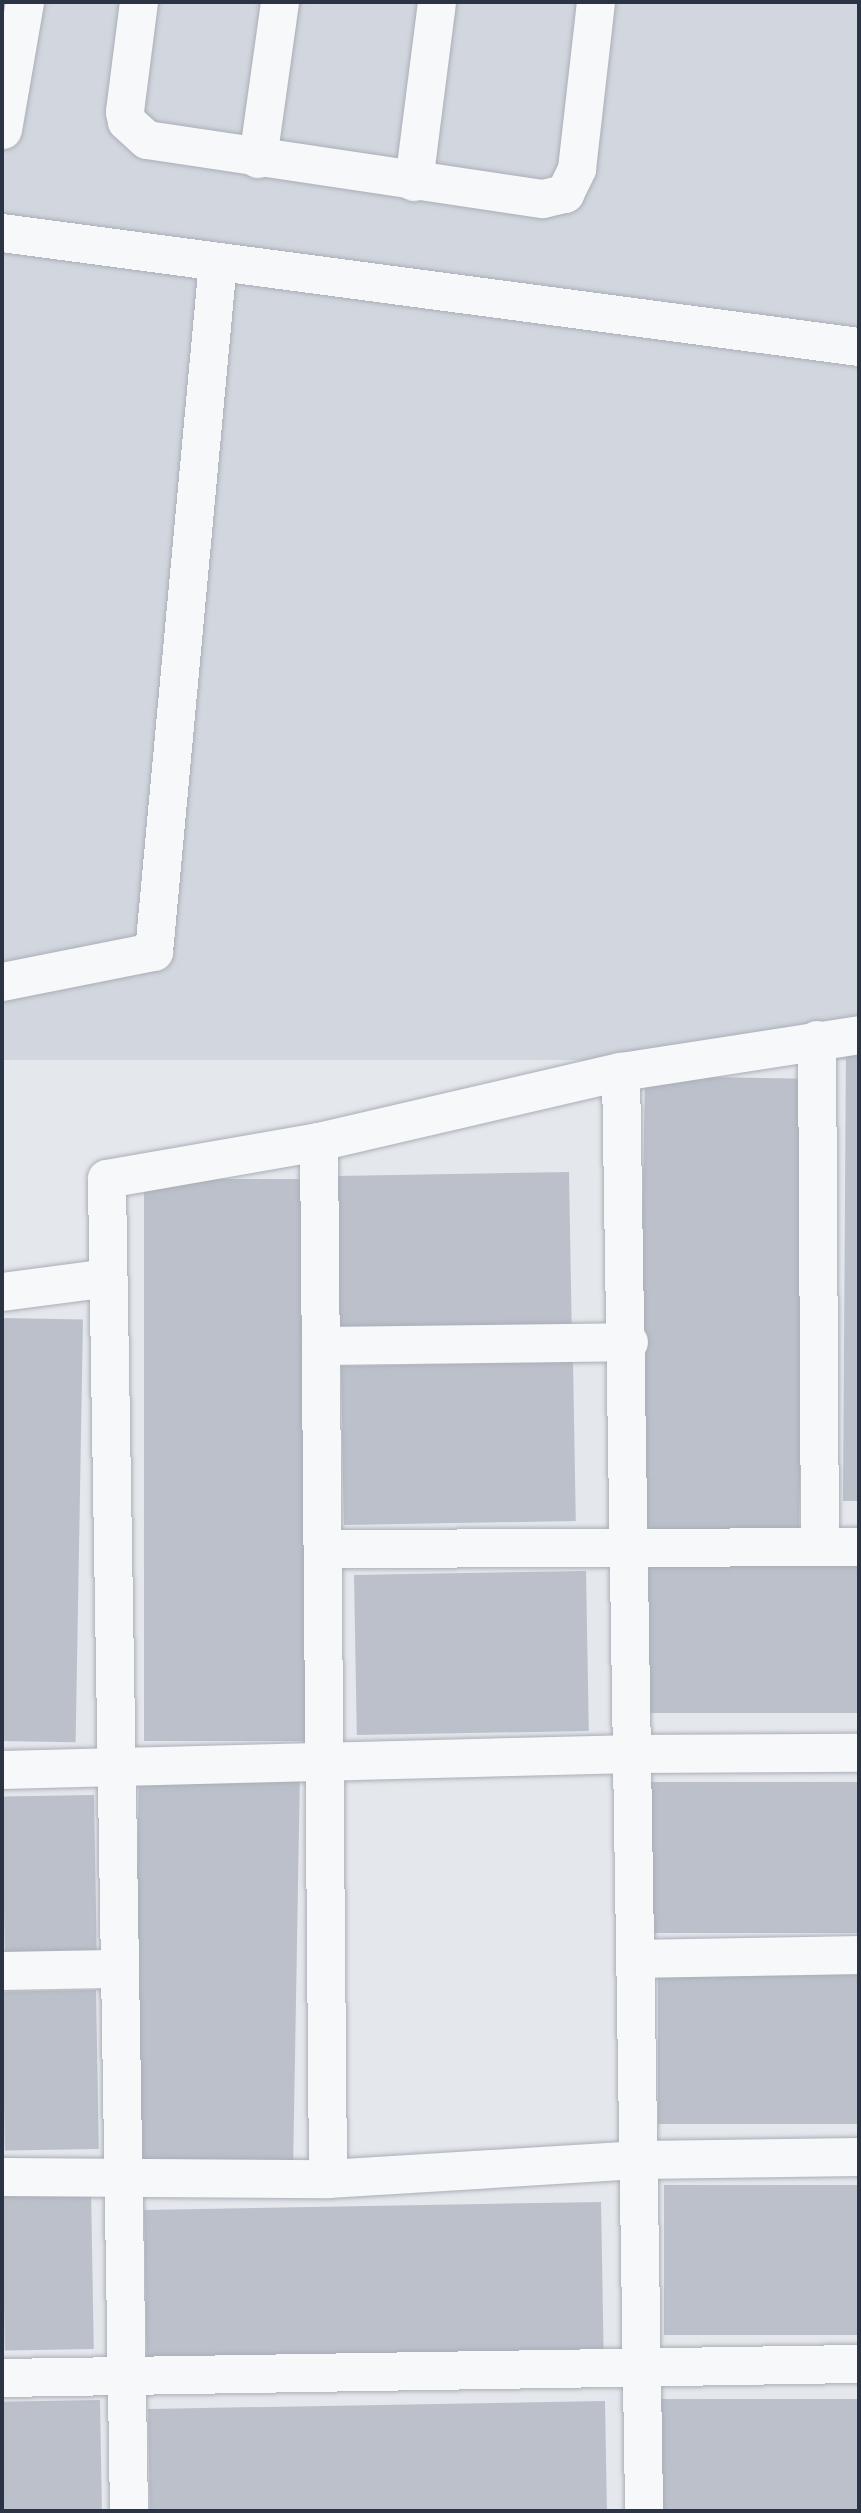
<!DOCTYPE html>
<html>
<head>
<meta charset="utf-8">
<style>
  body { margin:0 }
  #map { position:relative; width:861px; height:2513px; overflow:hidden; background:#e4e7ec; font-family:Karla,sans-serif }
  div>[style] { position:absolute }
  [style*='--x'] { left:calc(var(--x)*1px); top:calc(var(--y)*1px); width:calc(var(--w)*1px); rotate:calc(var(--a)*1deg) }
  .built>* { inset:0; background:#d2d6de; transform-origin:0 0 }
  .building>* { inset:0; background:#bbc0ca; transform-origin:0 0 }
  .roads { filter:drop-shadow(0 0 2px #a9aeb7) drop-shadow(0 0 2px #a9aeb7) }
  .minor>* { height:38px; margin:-19px; padding:0 19px; transform-origin:19px; border-radius:19px; background:#f7f8fa }
  span { translate:-50% -50%; white-space:nowrap; text-align:center; line-height:1.15; -webkit-text-stroke:5px #f4f6f9; paint-order:stroke }
  .frame { position:absolute; inset:0; border:4px solid #2b3445; pointer-events:none }
</style>
</head>
<body>
<div id="map">
  <div class="built">
    <i style="left:2px;top:2px;width:857px;height:1058px"></i>
  </div>
  <div class="building">
    <i style="clip-path:polygon(846px 1043px,859px 1043px,859px 1501px,843px 1501px)"></i>
    <i style="left:645px;top:1076px;width:162px;height:457px;rotate:1deg"></i>
    <i style="left:569px;top:1172px;width:160px;height:232px;rotate:89deg"></i>
    <i style="left:144px;top:1179px;width:161px;height:562px"></i>
    <i style="left:2px;top:1318px;width:81px;height:423px;rotate:1deg"></i>
    <i style="left:573px;top:1362px;width:159px;height:232px;rotate:89deg"></i>
    <i style="left:859px;top:1563px;width:150px;height:214px;rotate:90deg"></i>
    <i style="left:586px;top:1571px;width:160px;height:232px;rotate:89deg"></i>
    <i style="left:139px;top:1769px;width:161px;height:402px;rotate:1deg"></i>
    <i style="left:859px;top:1782px;width:151px;height:210px;rotate:90deg"></i>
    <i style="left:94px;top:1795px;width:160px;height:92px;rotate:89deg"></i>
    <i style="left:859px;top:1973px;width:151px;height:201px;rotate:90deg"></i>
    <i style="left:96px;top:1990px;width:159px;height:94px;rotate:89deg"></i>
    <i style="left:859px;top:2185px;width:150px;height:195px;rotate:90deg"></i>
    <i style="left:91px;top:2190px;width:159px;height:89px;rotate:89deg"></i>
    <i style="left:601px;top:2202px;width:150px;height:457px;rotate:89deg"></i>
    <i style="left:859px;top:2399px;width:112px;height:199px;rotate:90deg"></i>
    <i style="left:100px;top:2400px;width:111px;height:98px;rotate:89deg"></i>
    <i style="left:605px;top:2401px;width:110px;height:457px;rotate:89deg"></i>
  </div>
  <div class="roads">
    <div class="minor">
      <i style="--x:139;--y:2;--w:111;--a:97.3"></i>
      <i style="--x:125;--y:112;--w:10;--a:79"></i>
      <i style="--x:127;--y:122;--w:27;--a:42"></i>
      <i style="--x:147;--y:140;--w:400;--a:8.5"></i>
      <i style="--x:543;--y:199;--w:23;--a:-13"></i>
      <i style="--x:565;--y:194;--w:28;--a:-64"></i>
      <i style="--x:577;--y:169;--w:168;--a:-83.5"></i>
      <i style="--x:3;--y:130;--w:130;--a:-80.2"></i>
      <i style="--x:258;--y:159;--w:159;--a:-82"></i>
      <i style="--x:414;--y:182;--w:181;--a:-82.7"></i>
      <i style="--x:2;--y:233;--w:865;--a:7.58"></i>
      <i style="--x:2;--y:982;--w:155;--a:-11.2"></i>
      <i style="--x:154;--y:952;--w:693;--a:-84.7"></i>
      <i style="--x:817;--y:1040;--w:507;--a:89.66"></i>
      <i style="--x:621;--y:1072;--w:1439;--a:89.08"></i>
      <i style="--x:319;--y:1142;--w:1037;--a:89.5"></i>
      <i style="--x:2;--y:1292;--w:107;--a:-7.5"></i>
      <i style="--x:321;--y:1346;--w:308;--a:-0.7"></i>
      <i style="--x:323;--y:1549;--w:536;--a:-0.21"></i>
      <i style="--x:2;--y:1770;--w:633;--a:-1.45"></i>
      <i style="--x:635;--y:1754;--w:224;--a:-0.3"></i>
      <i style="--x:637;--y:1959;--w:222;--a:-1"></i>
      <i style="--x:2;--y:1971;--w:118;--a:-1"></i>
      <i style="--x:2;--y:2177;--w:326;--a:0.4"></i>
      <i style="--x:328;--y:2179;--w:313;--a:-3.5"></i>
      <i style="--x:640;--y:2160;--w:219;--a:-0.8"></i>
      <i style="--x:2;--y:2378;--w:857;--a:-0.94"></i>
      <i style="--x:129;--y:2511;--w:1332;--a:-90.95"></i>
      <i style="--x:107;--y:1179;--w:215;--a:-9.9"></i>
      <i style="--x:319;--y:1142;--w:310;--a:-13.1"></i>
      <i style="--x:621;--y:1072;--w:241;--a:-8.8"></i>
    </div>
  </div>
  <div class="frame"></div>
</div>
</body>
</html>
